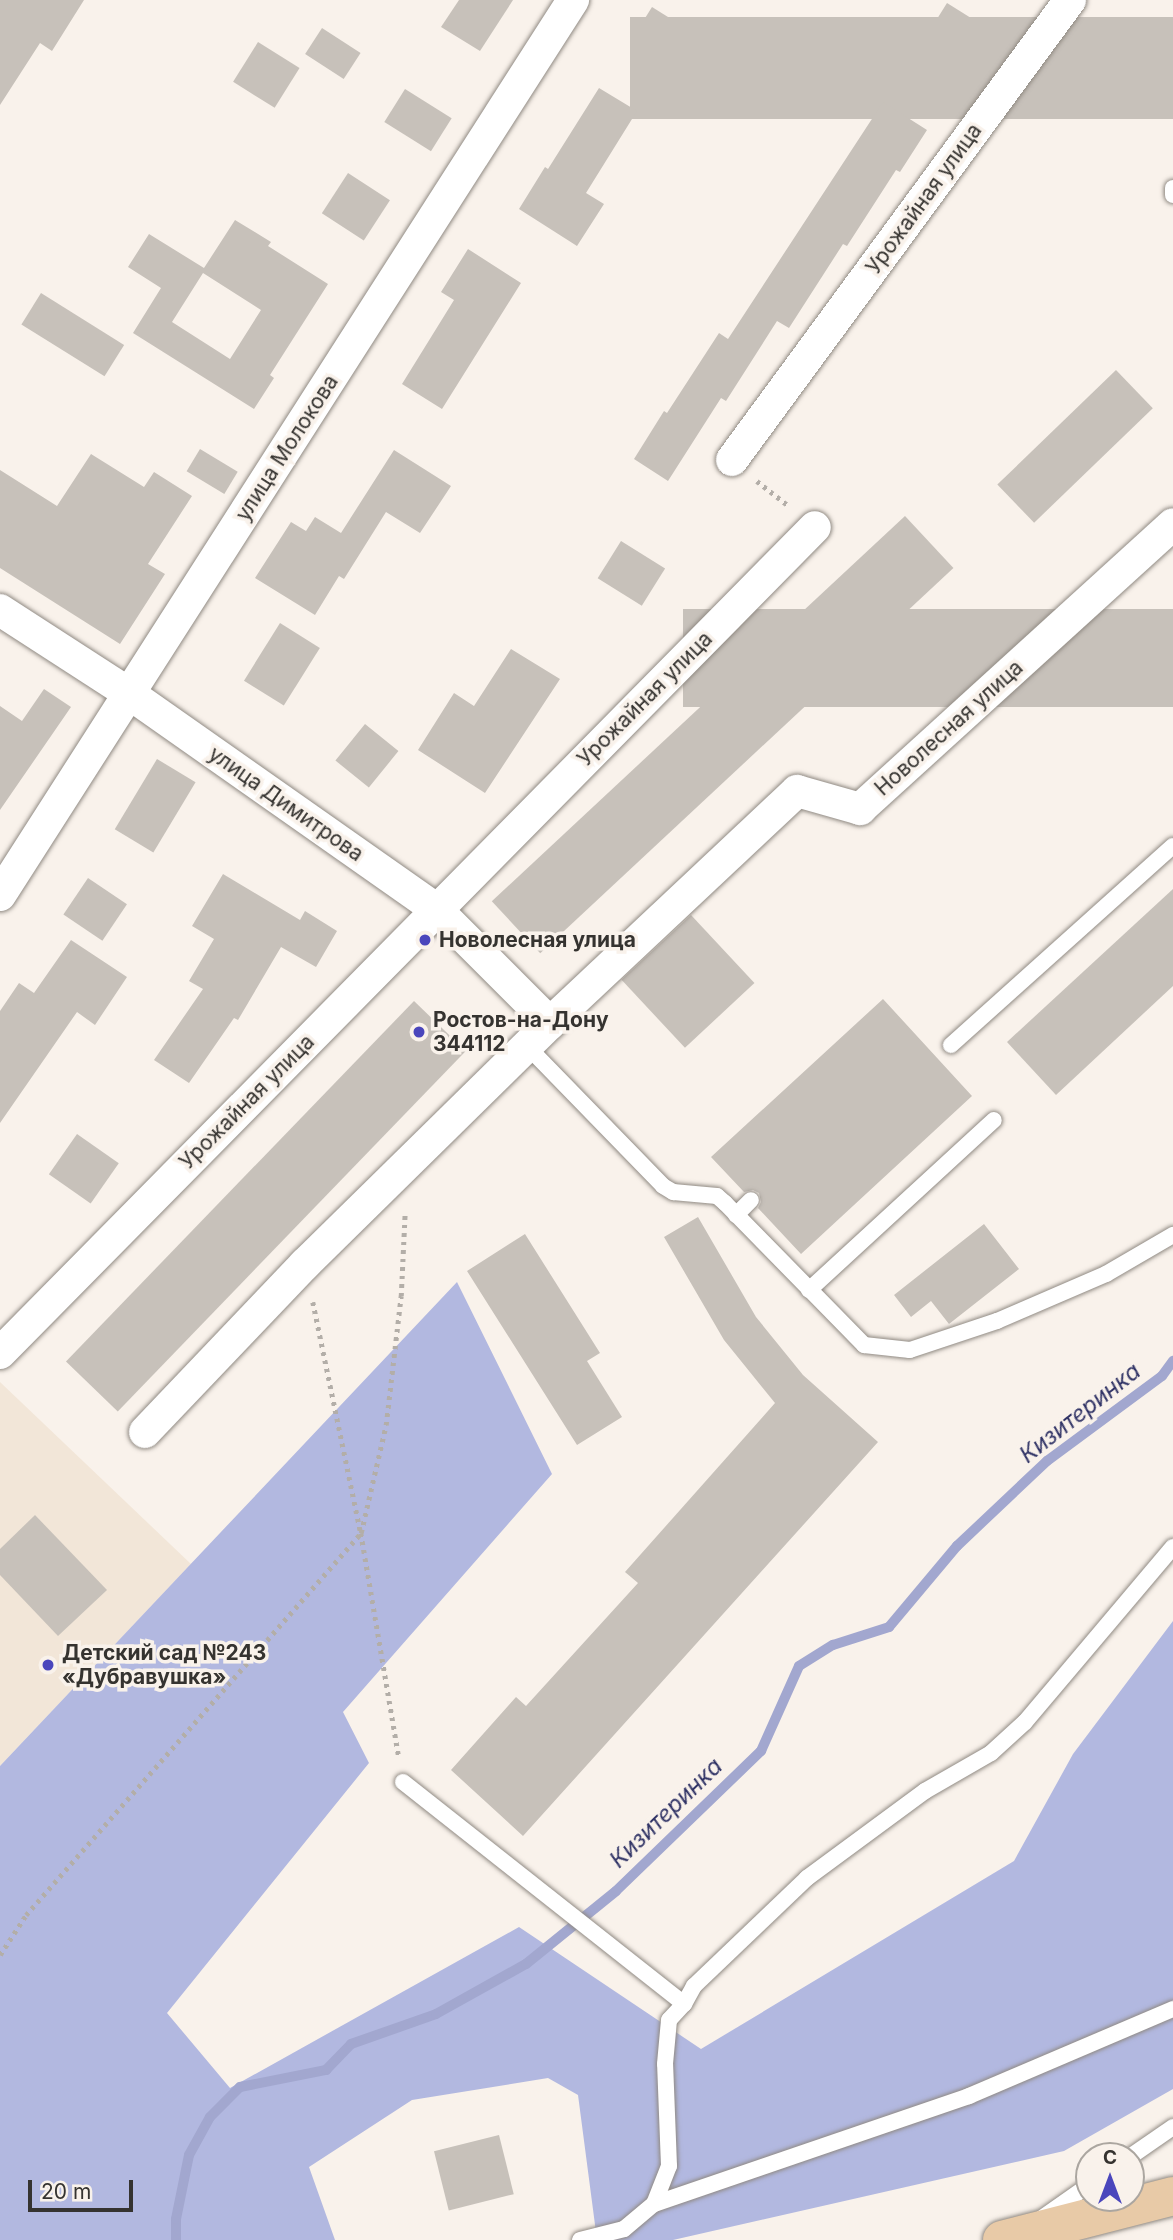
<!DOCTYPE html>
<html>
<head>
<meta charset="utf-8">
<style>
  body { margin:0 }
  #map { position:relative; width:1173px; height:2240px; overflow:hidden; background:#f9f2eb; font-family:Inter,sans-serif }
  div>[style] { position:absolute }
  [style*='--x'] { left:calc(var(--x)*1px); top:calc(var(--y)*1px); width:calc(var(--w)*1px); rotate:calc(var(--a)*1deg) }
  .built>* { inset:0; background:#f2e6d8 }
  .forest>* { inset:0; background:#b2b8e0 }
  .stream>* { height:10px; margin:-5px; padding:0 5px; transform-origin:5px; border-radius:5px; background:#a2a7cf }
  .building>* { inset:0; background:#c7c1ba; transform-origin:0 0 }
  .path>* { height:4.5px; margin-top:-2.25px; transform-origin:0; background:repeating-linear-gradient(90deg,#b3aea8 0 3.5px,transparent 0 8.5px) }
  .roads { filter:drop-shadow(0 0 2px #908a83) drop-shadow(0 0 2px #908a83) }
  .lane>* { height:16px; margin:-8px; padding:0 8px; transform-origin:8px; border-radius:8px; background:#fff }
  .street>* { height:32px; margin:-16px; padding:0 16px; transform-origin:16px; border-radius:16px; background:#fff }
  .primary>* { height:38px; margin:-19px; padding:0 19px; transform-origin:19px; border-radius:19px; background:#e8caa7 }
  .dots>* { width:19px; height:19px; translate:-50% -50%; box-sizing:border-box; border:4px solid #f9f2eb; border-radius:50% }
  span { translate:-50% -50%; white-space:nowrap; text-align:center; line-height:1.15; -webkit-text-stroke:7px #f9f2eb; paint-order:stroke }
  .street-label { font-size:21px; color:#353330 }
  .poi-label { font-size:21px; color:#353330; font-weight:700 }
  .left { translate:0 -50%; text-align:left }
  .water-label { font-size:23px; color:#313466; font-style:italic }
  .north { position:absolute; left:1075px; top:2142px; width:70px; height:70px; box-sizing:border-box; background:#f9f2eb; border:2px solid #aba6a0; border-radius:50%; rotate:0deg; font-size:19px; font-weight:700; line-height:28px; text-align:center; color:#353330 }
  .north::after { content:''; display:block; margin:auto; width:24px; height:32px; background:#4a46bc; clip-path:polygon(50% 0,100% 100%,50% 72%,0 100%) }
  .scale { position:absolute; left:28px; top:2180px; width:105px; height:32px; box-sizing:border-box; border:4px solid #353330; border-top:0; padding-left:9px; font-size:21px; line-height:24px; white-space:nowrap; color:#353330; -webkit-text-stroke:5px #f9f2eb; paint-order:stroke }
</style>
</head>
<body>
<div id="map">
  <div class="built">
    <i style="clip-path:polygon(0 1382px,191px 1564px,0 1766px)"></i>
  </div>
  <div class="forest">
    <i style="clip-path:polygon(457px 1282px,552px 1474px,343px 1712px,369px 1763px,167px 2013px,230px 2088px,519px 1927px,701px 2049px,1014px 1861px,1073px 1754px,1173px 1621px,1173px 2089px,1064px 2151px,673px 2240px,597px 2240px,578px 2095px,548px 2078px,412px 2100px,309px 2167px,335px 2240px,0 2240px,0 1766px)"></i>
  </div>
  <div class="stream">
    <i style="--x:176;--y:2240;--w:21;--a:-90"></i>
    <i style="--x:176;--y:2219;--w:65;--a:-78.5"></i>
    <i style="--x:189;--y:2155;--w:43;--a:-61.1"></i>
    <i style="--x:210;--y:2117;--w:42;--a:-45"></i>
    <i style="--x:240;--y:2087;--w:88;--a:-11.2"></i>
    <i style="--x:326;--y:2070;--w:36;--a:-46"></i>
    <i style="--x:351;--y:2044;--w:90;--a:-19.4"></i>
    <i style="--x:436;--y:2014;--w:103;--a:-29.1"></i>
    <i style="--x:526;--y:1964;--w:116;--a:-39"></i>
    <i style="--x:616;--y:1891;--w:202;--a:-44"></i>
    <i style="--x:761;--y:1751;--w:93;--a:-65.9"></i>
    <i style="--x:799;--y:1666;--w:40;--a:-32"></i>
    <i style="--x:833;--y:1645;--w:59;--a:-17.8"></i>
    <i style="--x:889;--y:1627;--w:106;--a:-50"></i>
    <i style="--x:957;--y:1546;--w:124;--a:-43.4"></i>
    <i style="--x:1047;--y:1461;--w:143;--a:-36.5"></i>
    <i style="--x:1162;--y:1376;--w:19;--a:-54"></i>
  </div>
  <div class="building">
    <i style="clip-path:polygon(0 0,84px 0,52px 51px,40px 43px,0 105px)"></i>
    <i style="clip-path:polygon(459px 0,513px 0,480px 51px,441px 27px)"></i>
    <i style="left:947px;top:3px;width:49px;height:57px;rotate:32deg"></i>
    <i style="left:652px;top:7px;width:90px;height:41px;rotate:32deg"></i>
    <i style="left:1173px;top:17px;width:102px;height:543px;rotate:90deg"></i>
    <i style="left:322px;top:28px;width:46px;height:31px;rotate:33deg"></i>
    <i style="left:258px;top:42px;width:49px;height:47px;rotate:32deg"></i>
    <i style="clip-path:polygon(599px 88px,637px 111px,586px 193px,604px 204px,577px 246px,519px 209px,545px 167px,548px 169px)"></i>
    <i style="left:405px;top:89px;width:55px;height:39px;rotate:32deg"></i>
    <i style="clip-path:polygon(883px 102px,927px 130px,900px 172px,896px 170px,847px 246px,843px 244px,789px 328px,777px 321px,726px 401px,721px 398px,668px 481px,634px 459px,664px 411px,667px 413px,719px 333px,728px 339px)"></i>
    <i style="left:348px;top:173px;width:50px;height:48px;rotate:33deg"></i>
    <i style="clip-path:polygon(evenodd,235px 220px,271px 242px,268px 246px,328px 284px,270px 375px,274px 378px,254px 409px,133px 333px,161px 288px,128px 267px,149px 234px,204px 268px,235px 220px,203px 273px,261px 310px,230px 359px,172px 322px,203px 273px)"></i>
    <i style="clip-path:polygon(468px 249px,521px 283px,442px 409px,402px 384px,454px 300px,441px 292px)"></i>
    <i style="left:41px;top:293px;width:98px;height:37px;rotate:32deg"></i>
    <i style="left:1116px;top:370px;width:53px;height:165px;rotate:46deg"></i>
    <i style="left:200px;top:449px;width:44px;height:26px;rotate:31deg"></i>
    <i style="clip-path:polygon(394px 450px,451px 486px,420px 533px,386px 512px,344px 579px,339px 576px,315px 615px,255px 578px,291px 522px,306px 531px,315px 517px,341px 533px)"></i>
    <i style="clip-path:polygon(91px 454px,144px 487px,154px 472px,192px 496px,148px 564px,165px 574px,120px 644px,0 568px,0 470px,57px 506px)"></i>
    <i style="left:905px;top:516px;width:71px;height:565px;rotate:47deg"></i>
    <i style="left:621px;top:541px;width:52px;height:44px;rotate:32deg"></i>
    <i style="left:1173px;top:609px;width:98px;height:490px;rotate:90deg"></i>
    <i style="left:280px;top:623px;width:47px;height:68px;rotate:32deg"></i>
    <i style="clip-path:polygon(511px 649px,560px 679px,485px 793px,418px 750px,454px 693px,474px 706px)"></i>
    <i style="clip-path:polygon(44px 689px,71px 707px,0 810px,0 706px,22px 721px)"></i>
    <i style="left:365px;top:724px;width:43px;height:47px;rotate:39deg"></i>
    <i style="left:157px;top:759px;width:45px;height:82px;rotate:31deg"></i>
    <i style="clip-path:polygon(223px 874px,300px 920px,305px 911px,337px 931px,316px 967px,281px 947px,238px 1020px,234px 1018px,189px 1083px,154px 1060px,203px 989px,189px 981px,214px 939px,192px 926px)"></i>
    <i style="left:88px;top:878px;width:47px;height:44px;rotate:34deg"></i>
    <i style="clip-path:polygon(1173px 889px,1173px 986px,1056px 1095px,1007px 1042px)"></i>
    <i style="left:691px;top:915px;width:93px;height:95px;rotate:47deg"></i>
    <i style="clip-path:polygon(71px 940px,127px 977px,95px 1025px,77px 1012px,0 1123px,0 1011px,19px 983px,34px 993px)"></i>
    <i style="clip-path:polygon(883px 999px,972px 1096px,801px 1254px,758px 1208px,761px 1202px,759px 1193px,753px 1190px,744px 1192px,711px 1157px)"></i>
    <i style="left:414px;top:1001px;width:72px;height:501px;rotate:44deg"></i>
    <i style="left:77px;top:1134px;width:51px;height:49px;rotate:35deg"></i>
    <i style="clip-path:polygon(698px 1217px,756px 1317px,803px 1375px,878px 1442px,523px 1836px,451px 1770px,516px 1697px,526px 1706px,638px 1583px,625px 1572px,775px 1403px,724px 1340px,664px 1237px)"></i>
    <i style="clip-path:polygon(984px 1224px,1019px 1269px,949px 1324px,931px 1301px,911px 1317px,894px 1295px)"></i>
    <i style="clip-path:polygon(525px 1234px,600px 1353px,587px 1361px,622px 1417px,577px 1445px,467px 1271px)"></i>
    <i style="clip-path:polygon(35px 1515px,107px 1590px,58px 1636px,0 1575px,0 1549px)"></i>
    <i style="left:499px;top:2135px;width:61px;height:67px;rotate:76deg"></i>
  </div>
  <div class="path">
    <i style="--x:757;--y:481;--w:41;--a:38"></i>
    <i style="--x:313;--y:1302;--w:236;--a:78.3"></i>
    <i style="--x:361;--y:1533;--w:227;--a:80.4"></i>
    <i style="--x:0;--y:1955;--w:48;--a:-57"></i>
    <i style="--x:26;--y:1915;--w:508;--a:-48.75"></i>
    <i style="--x:361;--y:1533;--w:111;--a:-77"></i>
    <i style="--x:386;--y:1425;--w:130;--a:-83.4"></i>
    <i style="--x:401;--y:1296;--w:85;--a:-87.3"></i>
  </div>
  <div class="roads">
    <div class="lane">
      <i style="--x:1173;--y:188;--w:7;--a:90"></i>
      <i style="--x:951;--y:1045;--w:298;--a:-41.9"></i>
      <i style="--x:527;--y:1046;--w:195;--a:45.8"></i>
      <i style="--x:663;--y:1186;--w:12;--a:31"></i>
      <i style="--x:673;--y:1192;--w:44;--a:5.2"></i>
      <i style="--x:717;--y:1196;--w:11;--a:41"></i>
      <i style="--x:725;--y:1203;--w:199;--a:45.6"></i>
      <i style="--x:864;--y:1345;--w:46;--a:6.2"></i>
      <i style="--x:910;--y:1350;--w:92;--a:-18.4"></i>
      <i style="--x:997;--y:1321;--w:119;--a:-23.3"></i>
      <i style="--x:1106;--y:1274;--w:78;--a:-30.2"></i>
      <i style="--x:736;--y:1215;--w:21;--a:-45"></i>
      <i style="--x:809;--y:1290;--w:251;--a:-42.6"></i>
      <i style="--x:403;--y:1782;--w:358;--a:38.3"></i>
      <i style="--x:1131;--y:2156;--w:51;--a:-34.6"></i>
      <i style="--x:654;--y:2204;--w:333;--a:-18.9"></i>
      <i style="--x:969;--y:2096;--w:222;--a:-23.1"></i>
      <i style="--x:1042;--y:2218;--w:57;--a:-35.1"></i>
      <i style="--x:580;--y:2240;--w:45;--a:-14"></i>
      <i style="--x:624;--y:2229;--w:39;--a:-40"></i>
      <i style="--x:654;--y:2204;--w:41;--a:-68.5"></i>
      <i style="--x:669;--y:2166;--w:102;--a:-92.2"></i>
      <i style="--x:665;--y:2064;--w:44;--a:-84.8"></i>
      <i style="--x:669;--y:2020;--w:22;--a:-47"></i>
      <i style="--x:684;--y:2004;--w:21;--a:-61"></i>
      <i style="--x:694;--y:1986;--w:156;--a:-43.7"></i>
      <i style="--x:807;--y:1878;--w:147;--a:-36.4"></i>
      <i style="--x:925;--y:1791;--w:76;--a:-29.9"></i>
      <i style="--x:991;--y:1753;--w:46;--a:-42.4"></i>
      <i style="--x:1025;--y:1722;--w:229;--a:-49.8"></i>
    </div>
    <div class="street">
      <i style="--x:732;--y:460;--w:571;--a:-53.69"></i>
      <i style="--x:0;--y:610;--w:155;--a:32.9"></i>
      <i style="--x:130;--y:694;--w:375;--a:35.1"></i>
      <i style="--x:437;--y:910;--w:160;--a:45"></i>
      <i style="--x:0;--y:895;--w:1063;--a:-57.37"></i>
      <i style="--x:0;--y:1353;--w:1160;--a:-45.38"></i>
      <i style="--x:145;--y:1432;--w:232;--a:-46.4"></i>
      <i style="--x:305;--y:1264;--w:344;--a:-44.5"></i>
      <i style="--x:550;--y:1023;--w:339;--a:-43.2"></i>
      <i style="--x:797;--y:791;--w:66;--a:15.9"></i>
      <i style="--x:860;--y:809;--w:423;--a:-42.3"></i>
    </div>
    <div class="primary">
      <i style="--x:1002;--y:2240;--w:177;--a:-14.4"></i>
    </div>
  </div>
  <div class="dots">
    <i style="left:425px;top:940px;background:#4a46bc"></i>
    <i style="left:419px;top:1032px;background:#4a46bc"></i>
    <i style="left:48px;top:1665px;background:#4a46bc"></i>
  </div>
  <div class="street-label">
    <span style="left:924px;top:199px;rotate:-54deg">Урожайная улица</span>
    <span style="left:287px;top:448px;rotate:-57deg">улица Молокова</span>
    <span style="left:645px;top:699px;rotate:-45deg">Урожайная улица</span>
    <span style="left:949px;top:728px;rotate:-42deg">Новолесная улица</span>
    <span style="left:286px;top:804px;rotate:35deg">улица Димитрова</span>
    <span style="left:247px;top:1102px;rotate:-45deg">Урожайная улица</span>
  </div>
  <div class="poi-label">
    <span class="left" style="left:439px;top:940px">Новолесная улица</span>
    <span class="left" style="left:433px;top:1032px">Ростов-на-Дону<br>344112</span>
    <span class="left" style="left:62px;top:1665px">Детский сад №243<br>«Дубравушка»</span>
  </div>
  <div class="water-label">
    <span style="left:1080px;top:1413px;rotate:-38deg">Кизитеринка</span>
    <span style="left:666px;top:1813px;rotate:-44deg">Кизитеринка</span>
  </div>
  <div class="north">С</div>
  <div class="scale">20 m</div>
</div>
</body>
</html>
